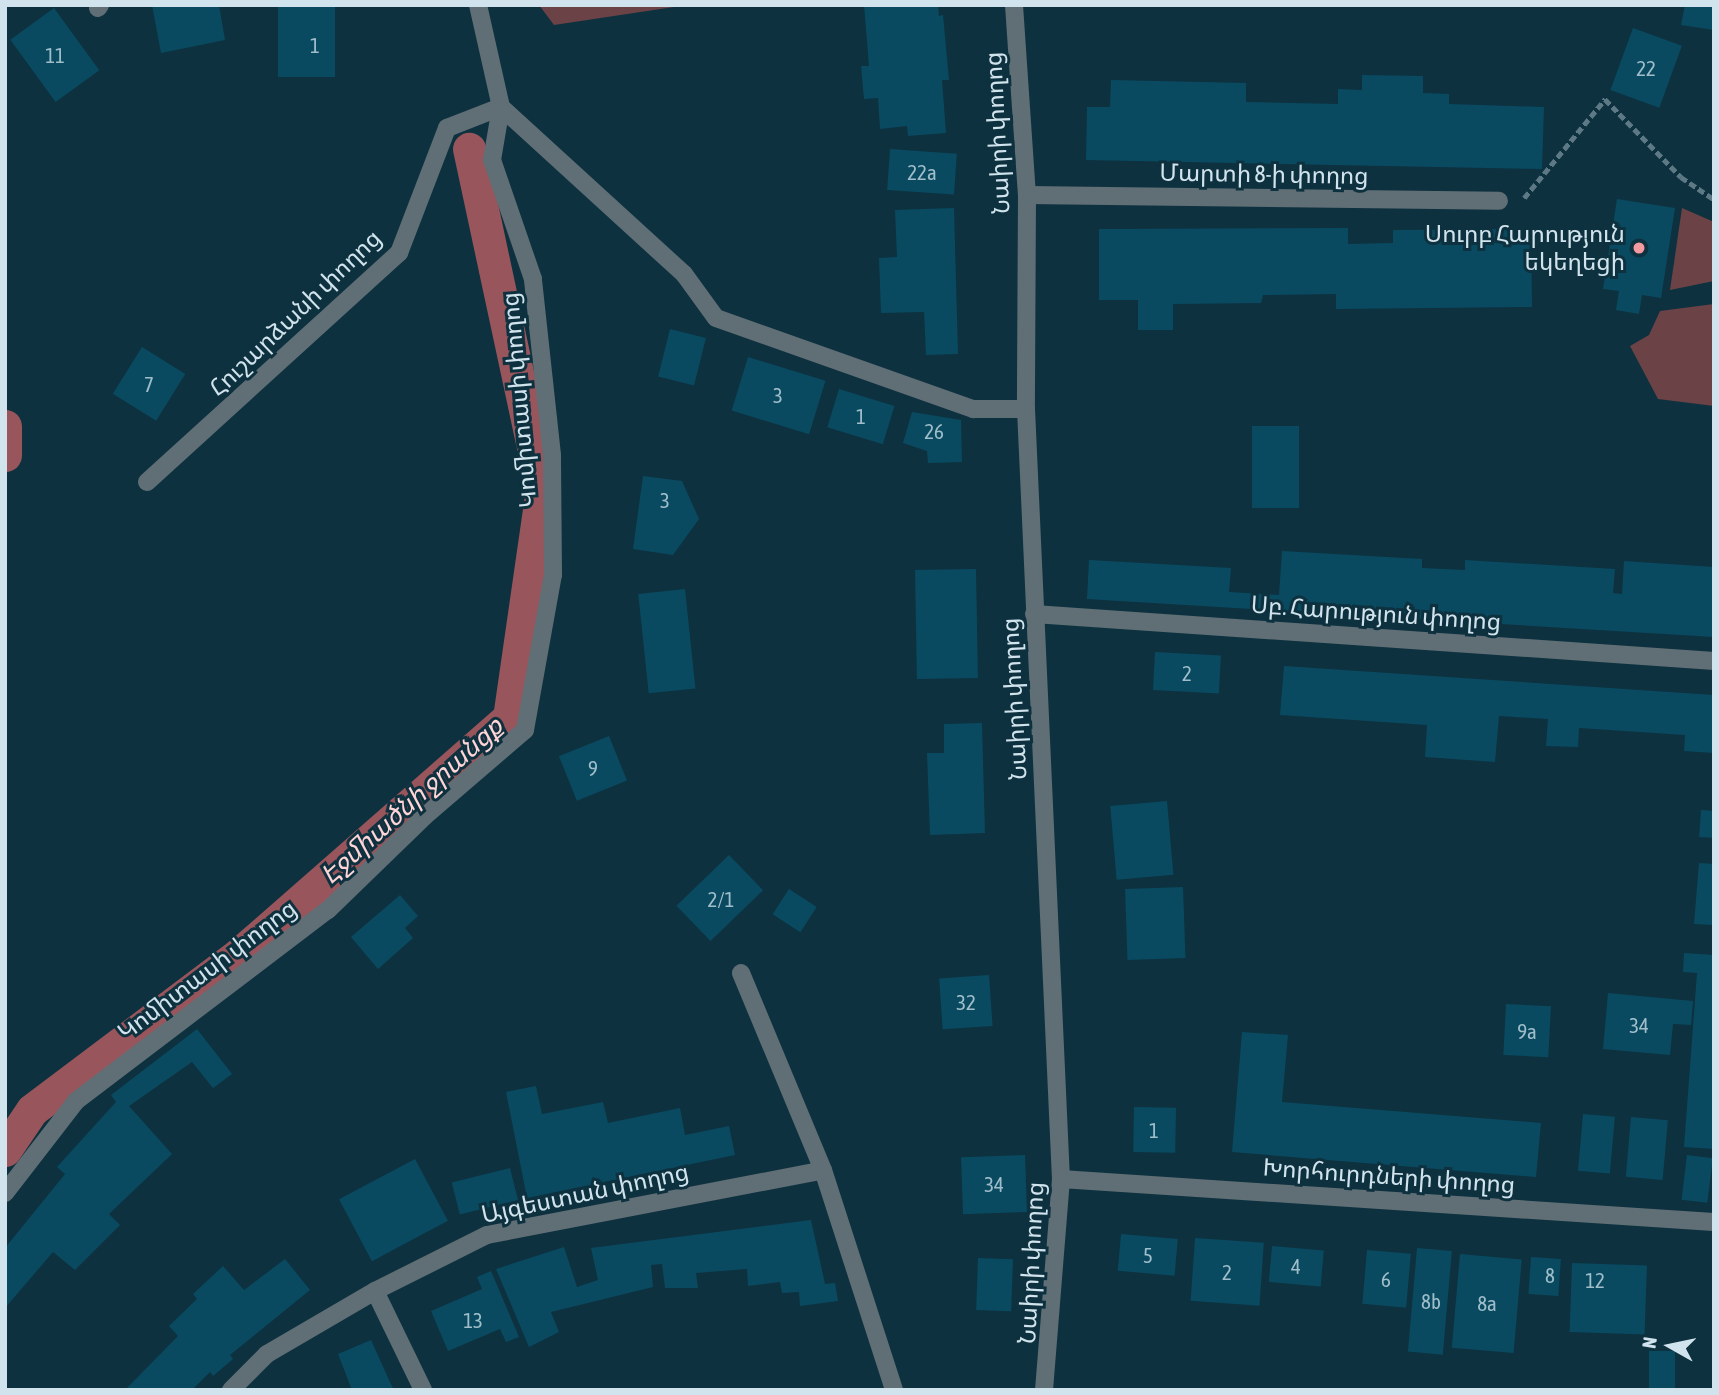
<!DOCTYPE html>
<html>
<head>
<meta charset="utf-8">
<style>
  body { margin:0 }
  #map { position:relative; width:1719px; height:1395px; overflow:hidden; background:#0e313f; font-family:"Asap Condensed","Noto Sans Armenian",sans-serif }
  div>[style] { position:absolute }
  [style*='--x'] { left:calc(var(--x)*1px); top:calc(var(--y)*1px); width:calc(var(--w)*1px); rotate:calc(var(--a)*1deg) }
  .green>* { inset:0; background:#6b4346 }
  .canal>* { height:33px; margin:-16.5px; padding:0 16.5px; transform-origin:16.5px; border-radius:16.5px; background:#98565c }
  .building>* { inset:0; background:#094a61; transform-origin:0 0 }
  .path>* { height:4.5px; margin-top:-2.25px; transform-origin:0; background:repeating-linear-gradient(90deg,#5d7985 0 7px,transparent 0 10.5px) }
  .minor>* { height:18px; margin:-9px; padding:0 9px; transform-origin:9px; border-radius:9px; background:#606f76 }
  .dots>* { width:19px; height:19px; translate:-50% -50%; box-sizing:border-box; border:4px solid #0e313f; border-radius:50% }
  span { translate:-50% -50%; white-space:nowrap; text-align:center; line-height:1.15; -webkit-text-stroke:6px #0e313f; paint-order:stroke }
  .number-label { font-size:21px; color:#9fbeca }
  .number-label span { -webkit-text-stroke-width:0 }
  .street-label { font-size:24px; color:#d1e4ed }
  .poi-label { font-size:24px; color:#d1e4ed }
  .right { translate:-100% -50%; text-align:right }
  .water-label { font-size:26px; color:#ffd5d7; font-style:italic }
  .frame { position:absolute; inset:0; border:7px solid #d1e4ed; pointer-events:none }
  .north { position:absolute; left:1635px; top:1311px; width:70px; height:70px; -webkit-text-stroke:5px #0e313f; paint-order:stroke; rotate:279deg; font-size:19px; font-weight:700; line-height:28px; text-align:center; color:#d1e4ed }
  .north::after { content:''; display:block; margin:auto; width:24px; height:32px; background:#d1e4ed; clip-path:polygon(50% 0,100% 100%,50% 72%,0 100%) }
</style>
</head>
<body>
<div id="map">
  <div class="green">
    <i style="clip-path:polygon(539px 5px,687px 5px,554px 25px)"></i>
    <i style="clip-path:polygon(1682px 208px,1714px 222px,1714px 281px,1670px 290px)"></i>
    <i style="clip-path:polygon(1714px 304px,1714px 406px,1658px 399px,1630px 346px,1649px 335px,1660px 311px)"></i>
  </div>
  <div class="canal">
    <i style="--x:5;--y:426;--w:29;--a:90"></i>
    <i style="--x:5;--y:1150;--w:48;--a:-56"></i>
    <i style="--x:32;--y:1110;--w:259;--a:-37"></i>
    <i style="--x:239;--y:954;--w:359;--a:-41.2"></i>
    <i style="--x:509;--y:718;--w:231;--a:-81.8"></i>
    <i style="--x:542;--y:489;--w:348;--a:-102.1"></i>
  </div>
  <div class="building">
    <i style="clip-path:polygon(152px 5px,219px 5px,225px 40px,161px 53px)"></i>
    <i style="left:278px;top:5px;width:57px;height:72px"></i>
    <i style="clip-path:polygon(864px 5px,938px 5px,939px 16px,943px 15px,949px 80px,942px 80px,946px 133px,908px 136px,907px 126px,880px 129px,878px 98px,864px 99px,861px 66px,869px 66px)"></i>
    <i style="clip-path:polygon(1685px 5px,1714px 5px,1714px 30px,1681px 25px)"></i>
    <i style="left:54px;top:8px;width:77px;height:54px;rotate:54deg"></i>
    <i style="left:1633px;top:28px;width:52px;height:66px;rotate:20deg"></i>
    <i style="clip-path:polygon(1362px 75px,1423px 76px,1423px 93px,1449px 94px,1449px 104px,1544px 107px,1542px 169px,1086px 160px,1087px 107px,1110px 107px,1111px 80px,1246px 83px,1246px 102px,1338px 104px,1338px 89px,1362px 90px)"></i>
    <i style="left:890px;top:149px;width:67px;height:41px;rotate:4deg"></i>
    <i style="clip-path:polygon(1617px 199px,1675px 208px,1661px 298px,1642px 295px,1639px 314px,1616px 310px,1619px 291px,1603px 289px)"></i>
    <i style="clip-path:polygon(954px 208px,958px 354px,926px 355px,924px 312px,881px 313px,879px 258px,897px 257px,895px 210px)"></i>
    <i style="clip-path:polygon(1348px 228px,1348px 244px,1393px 243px,1393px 230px,1531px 229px,1532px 307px,1336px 309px,1336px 294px,1263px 295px,1261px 303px,1173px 304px,1173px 330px,1138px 330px,1138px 300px,1099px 300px,1099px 229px)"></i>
    <i style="left:670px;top:329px;width:37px;height:49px;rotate:14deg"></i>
    <i style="left:142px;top:347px;width:51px;height:55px;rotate:32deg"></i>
    <i style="left:748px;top:357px;width:81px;height:56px;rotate:17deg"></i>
    <i style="left:839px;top:389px;width:58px;height:40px;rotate:17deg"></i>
    <i style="clip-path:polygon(912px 412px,961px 420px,962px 462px,928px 463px,927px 451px,903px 443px)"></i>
    <i style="left:1252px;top:426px;width:47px;height:82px"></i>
    <i style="clip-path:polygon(643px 476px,682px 481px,699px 519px,673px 555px,633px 549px)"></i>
    <i style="clip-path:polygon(1282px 551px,1422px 559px,1422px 568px,1465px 570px,1465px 560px,1615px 569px,1613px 593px,1622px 594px,1624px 561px,1714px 567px,1714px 637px,1087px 599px,1089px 560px,1231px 568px,1229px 592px,1279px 595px)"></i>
    <i style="left:976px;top:569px;width:109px;height:61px;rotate:89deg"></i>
    <i style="left:685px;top:589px;width:100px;height:47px;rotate:84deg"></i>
    <i style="left:1155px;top:652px;width:66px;height:38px;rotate:3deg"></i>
    <i style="clip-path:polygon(1284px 666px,1714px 695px,1714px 753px,1684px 751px,1685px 735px,1579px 728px,1578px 747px,1546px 746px,1548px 719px,1499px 716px,1495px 762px,1425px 757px,1427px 725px,1280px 715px)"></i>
    <i style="clip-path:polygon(982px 723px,985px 833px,930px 835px,927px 753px,944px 753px,944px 724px)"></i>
    <i style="left:609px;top:736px;width:48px;height:54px;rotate:68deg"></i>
    <i style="left:1167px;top:801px;width:74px;height:57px;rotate:85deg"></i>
    <i style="left:1701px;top:810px;width:13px;height:27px;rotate:4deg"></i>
    <i style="left:729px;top:855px;width:49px;height:73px;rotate:46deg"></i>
    <i style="clip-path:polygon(1699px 863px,1714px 864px,1714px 925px,1694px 924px)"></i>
    <i style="left:1183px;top:887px;width:71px;height:58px;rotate:88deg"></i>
    <i style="left:789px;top:889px;width:33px;height:30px;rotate:33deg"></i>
    <i style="clip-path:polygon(400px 895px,418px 916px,405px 928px,413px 938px,378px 969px,351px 937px)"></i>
    <i style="clip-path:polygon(1684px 953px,1714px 955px,1714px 1149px,1684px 1147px,1697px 973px,1683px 972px)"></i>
    <i style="left:989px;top:975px;width:51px;height:50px;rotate:86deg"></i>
    <i style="clip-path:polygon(1608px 993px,1693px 1001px,1691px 1025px,1673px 1024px,1670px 1055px,1603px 1049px)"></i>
    <i style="left:1506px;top:1004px;width:45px;height:51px;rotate:3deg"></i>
    <i style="clip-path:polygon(197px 1029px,232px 1074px,213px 1088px,192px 1062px,129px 1106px,172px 1154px,109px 1214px,120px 1225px,75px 1270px,53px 1252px,5px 1308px,5px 1248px,65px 1174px,57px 1167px,116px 1102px,111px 1095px)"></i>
    <i style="clip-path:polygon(1242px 1032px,1288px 1035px,1282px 1102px,1541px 1123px,1536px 1177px,1232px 1152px)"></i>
    <i style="clip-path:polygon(536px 1086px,542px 1114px,603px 1102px,608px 1123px,680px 1108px,685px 1135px,729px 1126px,735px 1155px,527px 1198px,506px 1092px)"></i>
    <i style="left:1134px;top:1107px;width:42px;height:45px;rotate:1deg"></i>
    <i style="left:1583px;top:1114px;width:32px;height:57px;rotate:5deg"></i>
    <i style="left:1631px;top:1117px;width:37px;height:60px;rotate:5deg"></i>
    <i style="left:1025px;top:1155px;width:57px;height:64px;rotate:88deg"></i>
    <i style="left:1687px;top:1155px;width:26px;height:45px;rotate:7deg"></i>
    <i style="left:415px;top:1159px;width:70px;height:86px;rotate:62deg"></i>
    <i style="left:510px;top:1168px;width:33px;height:60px;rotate:76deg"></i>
    <i style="clip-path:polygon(811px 1220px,825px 1284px,835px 1283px,838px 1301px,800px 1306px,799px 1292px,782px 1293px,780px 1282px,748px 1286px,747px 1269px,696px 1273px,698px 1288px,665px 1288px,662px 1264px,651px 1265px,653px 1287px,551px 1312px,559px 1332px,529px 1347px,496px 1269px,564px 1247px,577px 1287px,598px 1280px,591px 1248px)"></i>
    <i style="left:1121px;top:1234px;width:57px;height:37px;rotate:5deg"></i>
    <i style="left:1195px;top:1238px;width:69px;height:63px;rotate:4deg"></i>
    <i style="left:1272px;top:1246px;width:52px;height:36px;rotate:5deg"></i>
    <i style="left:1417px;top:1248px;width:35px;height:104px;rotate:5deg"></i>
    <i style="left:1367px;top:1250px;width:44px;height:54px;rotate:5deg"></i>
    <i style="left:1460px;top:1254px;width:62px;height:94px;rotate:5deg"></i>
    <i style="left:1531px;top:1257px;width:30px;height:37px;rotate:4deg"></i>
    <i style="left:978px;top:1258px;width:35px;height:52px;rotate:2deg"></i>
    <i style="clip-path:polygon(285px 1259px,310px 1290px,230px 1355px,233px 1359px,213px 1376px,210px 1372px,192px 1390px,125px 1390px,178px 1336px,169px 1326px,197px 1299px,193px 1294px,223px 1266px,244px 1290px)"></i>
    <i style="left:1572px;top:1263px;width:75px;height:69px;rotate:2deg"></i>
    <i style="clip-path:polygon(491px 1271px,519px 1337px,506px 1342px,500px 1329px,448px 1351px,431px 1311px,482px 1289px,477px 1277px)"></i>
    <i style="clip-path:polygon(371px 1340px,389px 1380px,394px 1390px,352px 1390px,338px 1354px)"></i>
    <i style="left:1649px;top:1351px;width:26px;height:39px"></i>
  </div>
  <div class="path">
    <i style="--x:1524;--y:198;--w:128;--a:-50.7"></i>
    <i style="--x:1605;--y:99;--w:109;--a:45.7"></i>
    <i style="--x:1681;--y:177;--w:40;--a:34"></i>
  </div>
  <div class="minor">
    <i style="--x:1014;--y:5;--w:190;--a:86.1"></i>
    <i style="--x:1027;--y:195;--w:214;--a:90.3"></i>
    <i style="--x:1026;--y:409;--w:771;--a:87.4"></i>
    <i style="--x:1061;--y:1179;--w:212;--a:94.6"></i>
    <i style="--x:98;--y:8;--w:4;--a:-56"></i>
    <i style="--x:1027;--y:195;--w:472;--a:0.7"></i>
    <i style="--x:147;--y:482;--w:341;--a:-42.3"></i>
    <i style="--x:399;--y:253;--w:134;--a:-69"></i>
    <i style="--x:447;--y:128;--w:58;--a:-21.3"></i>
    <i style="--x:501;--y:107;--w:248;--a:42.4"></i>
    <i style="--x:684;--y:274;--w:54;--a:54"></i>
    <i style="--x:716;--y:318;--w:273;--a:19.5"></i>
    <i style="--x:973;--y:409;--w:53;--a:0"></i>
    <i style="--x:1034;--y:614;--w:682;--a:3.95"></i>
    <i style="--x:741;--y:973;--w:213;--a:67.4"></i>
    <i style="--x:823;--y:1170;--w:231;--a:72.1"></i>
    <i style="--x:1061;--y:1179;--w:654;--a:3.77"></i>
    <i style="--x:5;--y:1193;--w:116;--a:-52.3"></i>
    <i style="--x:76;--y:1101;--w:316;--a:-37.2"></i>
    <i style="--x:328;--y:910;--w:135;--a:-44.1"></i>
    <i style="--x:425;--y:816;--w:132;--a:-40.7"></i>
    <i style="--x:525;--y:730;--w:158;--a:-79.8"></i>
    <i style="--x:553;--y:575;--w:120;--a:-90.5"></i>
    <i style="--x:552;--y:455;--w:177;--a:-96.2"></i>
    <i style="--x:533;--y:279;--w:126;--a:-109"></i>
    <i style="--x:492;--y:160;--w:54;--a:-80.4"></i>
    <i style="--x:501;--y:107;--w:105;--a:-102.7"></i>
    <i style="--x:375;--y:1291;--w:110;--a:64.1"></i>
    <i style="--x:231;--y:1390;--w:51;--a:-45"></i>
    <i style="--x:267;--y:1354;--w:125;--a:-30.3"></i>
    <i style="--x:375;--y:1291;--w:125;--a:-26.6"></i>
    <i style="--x:487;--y:1235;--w:342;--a:-10.9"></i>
  </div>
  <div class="dots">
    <i style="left:1639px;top:248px;background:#f49aa1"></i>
  </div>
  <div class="number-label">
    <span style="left:315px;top:45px">1</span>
    <span style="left:55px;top:55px">11</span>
    <span style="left:1646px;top:68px">22</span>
    <span style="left:922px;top:172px">22a</span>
    <span style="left:149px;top:384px">7</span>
    <span style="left:778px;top:395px">3</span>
    <span style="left:861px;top:416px">1</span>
    <span style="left:934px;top:431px">26</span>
    <span style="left:665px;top:500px">3</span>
    <span style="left:1187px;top:673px">2</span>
    <span style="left:593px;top:768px">9</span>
    <span style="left:721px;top:899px">2/1</span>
    <span style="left:966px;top:1002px">32</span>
    <span style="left:1639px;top:1025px">34</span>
    <span style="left:1527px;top:1031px">9a</span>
    <span style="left:1154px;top:1130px">1</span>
    <span style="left:994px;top:1184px">34</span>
    <span style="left:1148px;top:1255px">5</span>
    <span style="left:1296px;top:1266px">4</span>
    <span style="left:1227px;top:1272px">2</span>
    <span style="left:1550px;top:1275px">8</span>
    <span style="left:1386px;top:1279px">6</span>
    <span style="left:1595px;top:1280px">12</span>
    <span style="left:1431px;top:1301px">8b</span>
    <span style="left:1487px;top:1303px">8a</span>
    <span style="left:473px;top:1320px">13</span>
  </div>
  <div class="street-label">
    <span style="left:997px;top:133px;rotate:-93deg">Նաիրի փողոց</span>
    <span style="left:1264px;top:174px;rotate:1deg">Մարտի 8-ի փողոց</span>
    <span style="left:295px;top:313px;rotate:-44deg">Հուշարձանի փողոց</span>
    <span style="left:519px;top:400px;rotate:-95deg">Կոմիտասի փողոց</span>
    <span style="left:1376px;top:613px;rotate:4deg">Սբ. Հարություն փողոց</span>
    <span style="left:1014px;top:699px;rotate:-93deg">Նաիրի փողոց</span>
    <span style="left:207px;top:970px;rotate:-37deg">Կոմիտասի փողոց</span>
    <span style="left:1389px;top:1176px;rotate:4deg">Խորհուրդների փողոց</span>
    <span style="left:585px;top:1193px;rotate:-12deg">Այգեստան փողոց</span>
    <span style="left:1031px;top:1263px;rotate:-87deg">Նաիրի փողոց</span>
  </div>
  <div class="poi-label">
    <span class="right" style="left:1625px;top:248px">Սուրբ Հարություն<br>եկեղեցի</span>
  </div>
  <div class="water-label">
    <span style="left:412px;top:801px;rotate:-42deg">Էջմիածնի ջրանցք</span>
  </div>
  <div class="frame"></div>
  <div class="north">N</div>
</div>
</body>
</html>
